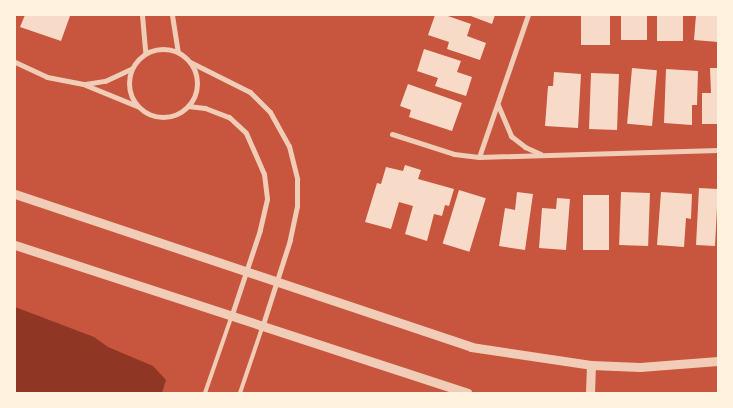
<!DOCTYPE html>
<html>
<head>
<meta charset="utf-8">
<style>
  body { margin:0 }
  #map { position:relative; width:733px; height:408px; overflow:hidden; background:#c8553d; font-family:Spectral,serif }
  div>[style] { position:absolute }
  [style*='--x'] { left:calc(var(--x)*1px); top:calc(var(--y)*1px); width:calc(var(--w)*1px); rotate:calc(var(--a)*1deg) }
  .water>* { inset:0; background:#8f3625 }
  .building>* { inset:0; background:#f7dbc8; transform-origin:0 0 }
  .service>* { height:4px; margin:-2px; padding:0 2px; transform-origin:2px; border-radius:2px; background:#f1ccb7 }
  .minor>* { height:5px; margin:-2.5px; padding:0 2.5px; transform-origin:2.5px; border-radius:2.5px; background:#f1ccb7 }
  .minor>.ring { margin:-2.5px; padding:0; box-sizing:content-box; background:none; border:5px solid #f1ccb7; border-radius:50% }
  .tertiary>* { height:9px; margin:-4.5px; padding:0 4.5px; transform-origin:4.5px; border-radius:4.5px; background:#f1ccb7 }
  span { translate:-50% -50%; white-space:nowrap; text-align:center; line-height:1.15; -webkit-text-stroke:5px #fff3e0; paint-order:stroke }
  .frame { position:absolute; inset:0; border:16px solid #fff3e0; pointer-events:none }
</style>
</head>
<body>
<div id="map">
  <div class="water">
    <i style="clip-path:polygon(15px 307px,94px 337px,108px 347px,153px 366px,166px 380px,162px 393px,15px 393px)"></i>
  </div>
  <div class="building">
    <i style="clip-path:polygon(25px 15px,68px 15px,70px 16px,61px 41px,20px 27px)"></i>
    <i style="clip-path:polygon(435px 15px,445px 15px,471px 24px,467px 36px,486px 43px,480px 60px,447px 49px,449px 42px,428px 35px)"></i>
    <i style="clip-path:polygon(468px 15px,495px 15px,492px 24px)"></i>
    <i style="left:581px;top:15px;width:29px;height:30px"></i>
    <i style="left:621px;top:15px;width:26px;height:25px"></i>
    <i style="left:657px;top:15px;width:26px;height:26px"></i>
    <i style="clip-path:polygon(696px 15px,718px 15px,718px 42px,694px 40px)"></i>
    <i style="clip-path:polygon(424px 49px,461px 61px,457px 72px,472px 77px,466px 96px,435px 86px,438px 78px,417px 71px)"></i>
    <i style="left:632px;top:68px;width:25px;height:56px;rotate:5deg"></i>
    <i style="clip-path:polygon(710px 68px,718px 68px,718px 124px,702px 124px,702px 93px,711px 93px)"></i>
    <i style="clip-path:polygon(666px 69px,698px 71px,697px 105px,692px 105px,692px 125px,664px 123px)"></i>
    <i style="clip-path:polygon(554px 72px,581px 74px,578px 128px,545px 126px,548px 86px,553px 86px)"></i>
    <i style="left:591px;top:73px;width:28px;height:56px;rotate:2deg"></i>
    <i style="clip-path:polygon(408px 84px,462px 103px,452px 131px,409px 117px,411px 110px,400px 106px)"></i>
    <i style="clip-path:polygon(405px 165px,421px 170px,418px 179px,454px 189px,449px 206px,445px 205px,442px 216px,434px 214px,427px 241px,405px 234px,413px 206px,399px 202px,391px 229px,365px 222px,377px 183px,381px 184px,386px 167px,403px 171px)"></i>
    <i style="left:699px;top:188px;width:19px;height:57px;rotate:3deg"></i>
    <i style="left:459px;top:190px;width:28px;height:56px;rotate:17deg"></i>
    <i style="clip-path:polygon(517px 192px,533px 194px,525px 250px,499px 246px,505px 208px,515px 210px)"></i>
    <i style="left:621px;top:192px;width:29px;height:53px;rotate:2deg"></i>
    <i style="clip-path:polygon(661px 192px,692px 194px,691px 219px,686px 218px,684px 247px,657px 245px)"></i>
    <i style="left:583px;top:195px;width:26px;height:55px"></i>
    <i style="clip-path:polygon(557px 198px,570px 199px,566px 250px,539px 248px,542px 208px,556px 209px)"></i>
  </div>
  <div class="service">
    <i style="--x:205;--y:393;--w:79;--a:-70.9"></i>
    <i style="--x:240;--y:393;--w:69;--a:-71.3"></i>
  </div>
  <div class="minor">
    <i style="--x:142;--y:15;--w:38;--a:85"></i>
    <i style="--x:172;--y:15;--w:37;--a:81"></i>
    <i class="ring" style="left:129px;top:49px;width:63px;height:63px"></i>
    <i style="--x:15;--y:62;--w:35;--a:25"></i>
    <i style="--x:47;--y:77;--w:37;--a:11"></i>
    <i style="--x:83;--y:84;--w:58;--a:22.2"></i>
    <i style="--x:190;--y:62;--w:67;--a:26.6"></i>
    <i style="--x:250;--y:92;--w:28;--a:45"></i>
    <i style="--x:270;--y:112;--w:39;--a:61"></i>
    <i style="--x:289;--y:146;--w:34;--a:76"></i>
    <i style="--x:297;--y:179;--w:27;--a:90"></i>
    <i style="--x:297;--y:206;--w:35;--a:102"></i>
    <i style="--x:290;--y:240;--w:91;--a:107.8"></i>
    <i style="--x:85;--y:84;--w:20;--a:-9"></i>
    <i style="--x:105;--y:81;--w:29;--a:-25"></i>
    <i style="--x:498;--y:105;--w:34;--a:67"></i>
    <i style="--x:511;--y:136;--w:18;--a:38"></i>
    <i style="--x:525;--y:147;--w:17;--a:24"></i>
    <i style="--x:188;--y:106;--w:17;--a:7"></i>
    <i style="--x:205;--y:108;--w:26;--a:21"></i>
    <i style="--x:229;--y:117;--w:23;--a:43"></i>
    <i style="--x:246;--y:133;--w:45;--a:66.3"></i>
    <i style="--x:264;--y:174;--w:25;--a:83"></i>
    <i style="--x:267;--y:199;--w:32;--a:103"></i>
    <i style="--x:260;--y:230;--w:92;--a:108.4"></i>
    <i style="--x:392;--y:134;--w:65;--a:17.9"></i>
    <i style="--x:454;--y:154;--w:25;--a:7"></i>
    <i style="--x:479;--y:157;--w:239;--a:-1.7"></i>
    <i style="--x:479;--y:157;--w:150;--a:-71"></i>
  </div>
  <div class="tertiary">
    <i style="--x:15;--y:194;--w:481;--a:18.5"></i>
    <i style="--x:471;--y:347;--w:121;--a:8.5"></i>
    <i style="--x:591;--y:365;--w:49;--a:2.3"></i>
    <i style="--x:640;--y:367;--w:78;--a:-4.4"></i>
    <i style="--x:15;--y:245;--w:476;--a:18.1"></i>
    <i style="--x:590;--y:393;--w:28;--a:-88"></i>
  </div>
  <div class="frame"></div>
</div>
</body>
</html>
